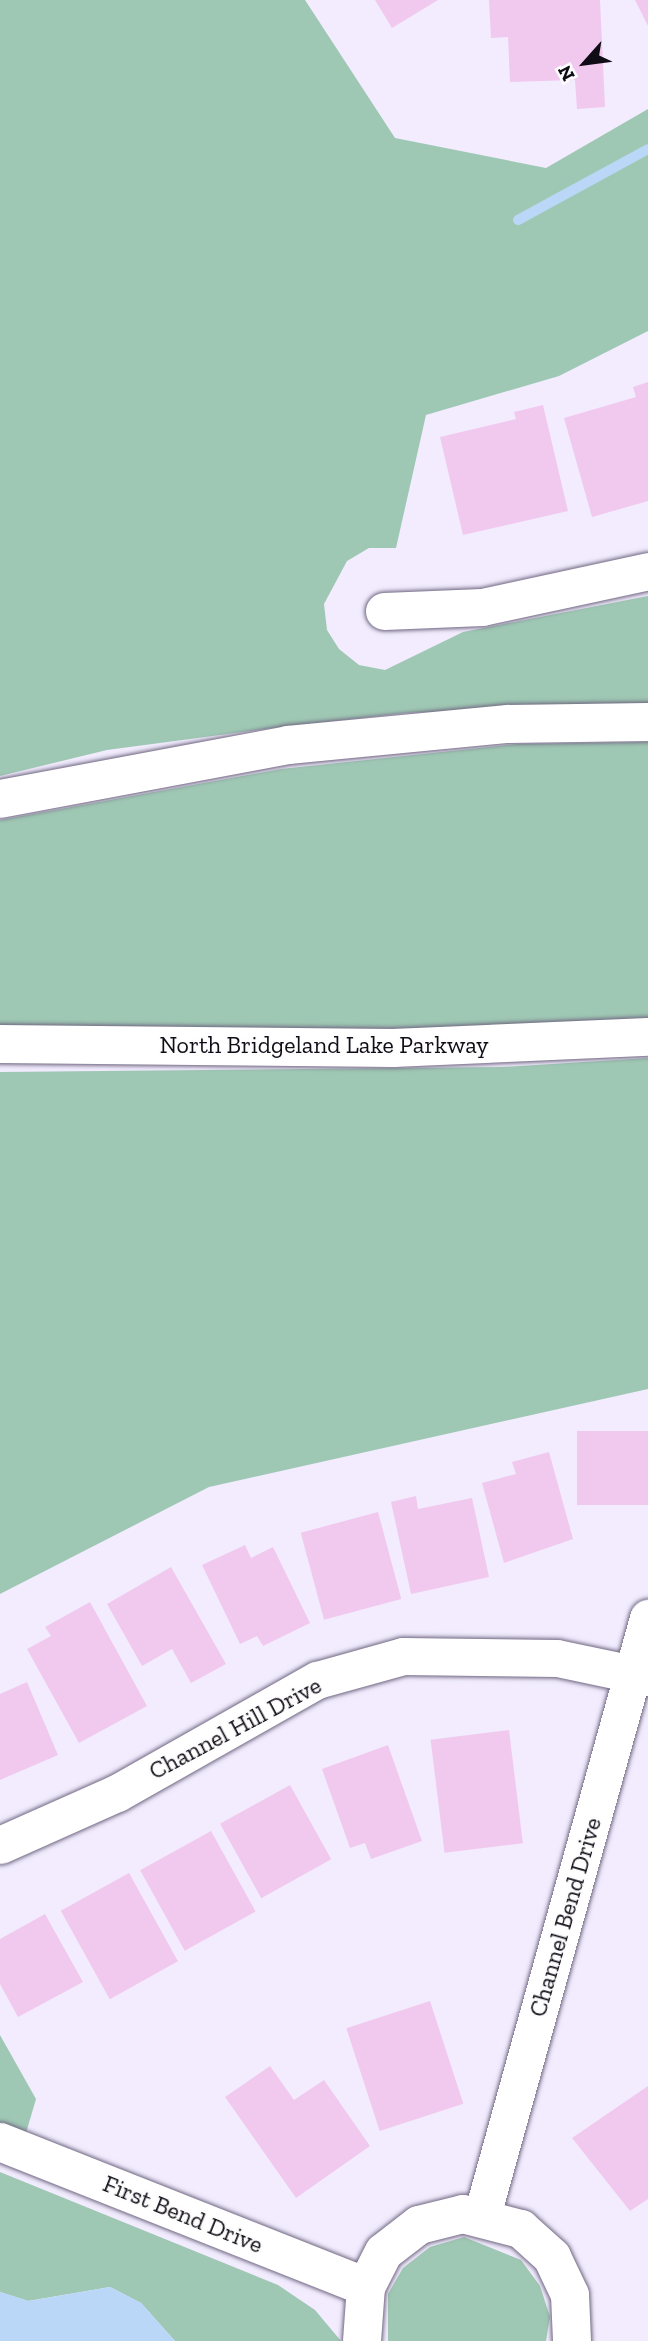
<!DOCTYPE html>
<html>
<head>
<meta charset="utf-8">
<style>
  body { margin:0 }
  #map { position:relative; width:648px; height:2341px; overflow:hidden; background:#f2ecfe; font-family:"Zilla Slab",serif }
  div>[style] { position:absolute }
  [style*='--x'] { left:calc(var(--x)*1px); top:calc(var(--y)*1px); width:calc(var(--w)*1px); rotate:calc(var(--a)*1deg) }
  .green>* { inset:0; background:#9fc8b4 }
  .water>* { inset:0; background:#bbd7f7 }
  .stream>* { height:10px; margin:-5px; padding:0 5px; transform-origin:5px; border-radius:5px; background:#bbd7f7 }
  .building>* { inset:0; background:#f1c9ef; transform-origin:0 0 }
  .roads { filter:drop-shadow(0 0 2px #706781) drop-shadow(0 0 2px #706781) }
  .minor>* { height:37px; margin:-18.5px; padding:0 18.5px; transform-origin:18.5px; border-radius:18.5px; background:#fff }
  .tertiary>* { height:38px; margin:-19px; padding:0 19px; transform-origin:19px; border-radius:19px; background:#fff }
  .secondary>* { height:38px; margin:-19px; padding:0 19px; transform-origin:19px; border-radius:19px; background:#fff }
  span { translate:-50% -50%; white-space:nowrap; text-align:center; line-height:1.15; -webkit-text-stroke:5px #fdfdfd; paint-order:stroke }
  .street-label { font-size:24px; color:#100c16 }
  .north { position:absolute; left:550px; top:28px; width:70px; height:70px; -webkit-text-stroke:5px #fdfdfd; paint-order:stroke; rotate:242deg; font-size:19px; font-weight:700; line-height:28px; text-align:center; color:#100c16 }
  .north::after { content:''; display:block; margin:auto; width:24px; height:32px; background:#100c16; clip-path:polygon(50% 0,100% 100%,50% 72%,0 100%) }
</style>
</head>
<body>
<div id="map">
  <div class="green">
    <i style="clip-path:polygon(0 0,305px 0,395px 138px,546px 168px,648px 109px,648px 331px,559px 376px,426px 415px,396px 548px,369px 548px,347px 561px,324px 604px,327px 630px,339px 649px,359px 665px,385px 670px,463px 632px,648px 596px,648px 703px,405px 713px,273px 728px,107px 750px,0 776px)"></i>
    <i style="clip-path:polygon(648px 742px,648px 1018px,552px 1026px,0 1035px,0 820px,281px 769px,517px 744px)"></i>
    <i style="clip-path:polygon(648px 1058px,648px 1389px,209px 1487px,0 1594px,0 1072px,502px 1067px)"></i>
    <i style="clip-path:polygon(0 2035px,36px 2099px,26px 2133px,0 2123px)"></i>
    <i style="clip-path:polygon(0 2172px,278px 2285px,315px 2310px,341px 2341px,175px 2341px,141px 2303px,110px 2287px,28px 2301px,0 2292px)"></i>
    <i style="clip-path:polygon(464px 2237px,521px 2260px,540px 2286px,550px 2317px,546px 2341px,388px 2341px,388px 2294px,403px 2268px,430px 2247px)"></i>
  </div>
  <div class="water">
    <i style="clip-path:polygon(110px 2287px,141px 2303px,175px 2341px,0 2341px,0 2292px,29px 2301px)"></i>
  </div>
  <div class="stream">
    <i style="--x:518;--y:220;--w:148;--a:-28.6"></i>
  </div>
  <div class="building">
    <i style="clip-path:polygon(375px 0,438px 0,392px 28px)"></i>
    <i style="clip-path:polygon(489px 0,600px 0,605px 107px,577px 109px,575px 80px,510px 82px,508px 37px,491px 38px)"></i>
    <i style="clip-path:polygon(635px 0,648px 0,648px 26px)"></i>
    <i style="clip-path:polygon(648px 382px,648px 501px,592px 517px,564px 418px,636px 397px,633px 387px)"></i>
    <i style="clip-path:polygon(543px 405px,568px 511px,463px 535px,440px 437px,516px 419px,514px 412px)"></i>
    <i style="left:648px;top:1431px;width:74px;height:71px;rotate:90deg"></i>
    <i style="clip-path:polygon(549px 1452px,573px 1539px,504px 1563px,482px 1483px,516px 1474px,512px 1462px)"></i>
    <i style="clip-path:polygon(416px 1496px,418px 1509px,472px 1498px,489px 1577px,411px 1594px,391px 1502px)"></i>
    <i style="left:378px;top:1512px;width:90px;height:80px;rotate:75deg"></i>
    <i style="clip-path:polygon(245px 1545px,251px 1558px,273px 1547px,310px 1623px,263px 1646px,257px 1636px,240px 1644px,202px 1565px)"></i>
    <i style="clip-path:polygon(171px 1567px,226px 1664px,191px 1683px,172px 1649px,142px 1666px,107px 1604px)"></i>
    <i style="clip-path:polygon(90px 1602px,147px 1706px,79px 1743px,27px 1649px,51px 1636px,45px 1627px)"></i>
    <i style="clip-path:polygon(27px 1682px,58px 1755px,0 1780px,0 1694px)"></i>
    <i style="left:509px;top:1730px;width:114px;height:79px;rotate:83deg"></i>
    <i style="clip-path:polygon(388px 1745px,422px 1841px,371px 1859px,365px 1843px,350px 1848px,322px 1769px)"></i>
    <i style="left:290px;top:1785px;width:85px;height:80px;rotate:61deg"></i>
    <i style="left:211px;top:1831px;width:92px;height:81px;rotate:61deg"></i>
    <i style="left:129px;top:1873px;width:101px;height:78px;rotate:61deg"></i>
    <i style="clip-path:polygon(45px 1914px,83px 1982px,18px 2017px,0 1984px,0 1939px)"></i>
    <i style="left:430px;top:2001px;width:108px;height:88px;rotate:72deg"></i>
    <i style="clip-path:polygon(270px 2066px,294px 2100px,324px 2080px,370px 2146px,296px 2198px,225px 2097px)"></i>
    <i style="clip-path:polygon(648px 2086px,648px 2199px,630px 2211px,572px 2138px)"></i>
  </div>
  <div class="roads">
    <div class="minor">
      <i style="--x:384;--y:611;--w:98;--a:-2.3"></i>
      <i style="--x:482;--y:607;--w:170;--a:-12.2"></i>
      <i style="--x:0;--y:1845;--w:128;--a:-24"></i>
      <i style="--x:117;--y:1793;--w:230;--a:-29.5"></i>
      <i style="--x:317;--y:1680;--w:89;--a:-15.6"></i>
      <i style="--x:403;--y:1656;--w:154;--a:0.7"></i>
      <i style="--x:557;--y:1658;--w:93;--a:11.8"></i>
      <i style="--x:482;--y:2215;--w:620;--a:-74.46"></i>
    </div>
    <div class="tertiary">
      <i style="--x:0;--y:2142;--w:394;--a:21.6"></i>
      <i style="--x:362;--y:2341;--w:54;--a:-85.8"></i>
      <i style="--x:366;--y:2287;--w:39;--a:-63"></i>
      <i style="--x:384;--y:2252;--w:44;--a:-37.6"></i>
      <i style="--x:419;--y:2225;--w:45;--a:-14"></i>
      <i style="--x:463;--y:2214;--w:60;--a:14.5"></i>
      <i style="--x:521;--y:2229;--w:42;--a:42.1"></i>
      <i style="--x:552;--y:2257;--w:42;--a:64.7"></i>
      <i style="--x:570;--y:2295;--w:46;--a:87.5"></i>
    </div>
    <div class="secondary">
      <i style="--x:0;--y:799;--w:293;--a:-10.6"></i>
      <i style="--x:288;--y:745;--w:221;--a:-5.5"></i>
      <i style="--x:508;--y:724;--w:140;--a:-0.8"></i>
      <i style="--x:0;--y:1044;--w:393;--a:0.6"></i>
      <i style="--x:393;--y:1048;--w:255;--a:-2.5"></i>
    </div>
  </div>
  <div class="street-label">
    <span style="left:324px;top:1045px">North Bridgeland Lake Parkway</span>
    <span style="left:235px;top:1728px;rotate:-28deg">Channel Hill Drive</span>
    <span style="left:565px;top:1917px;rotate:-74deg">Channel Bend Drive</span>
    <span style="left:183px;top:2214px;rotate:22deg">First Bend Drive</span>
  </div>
  <div class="north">N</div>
</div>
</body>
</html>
